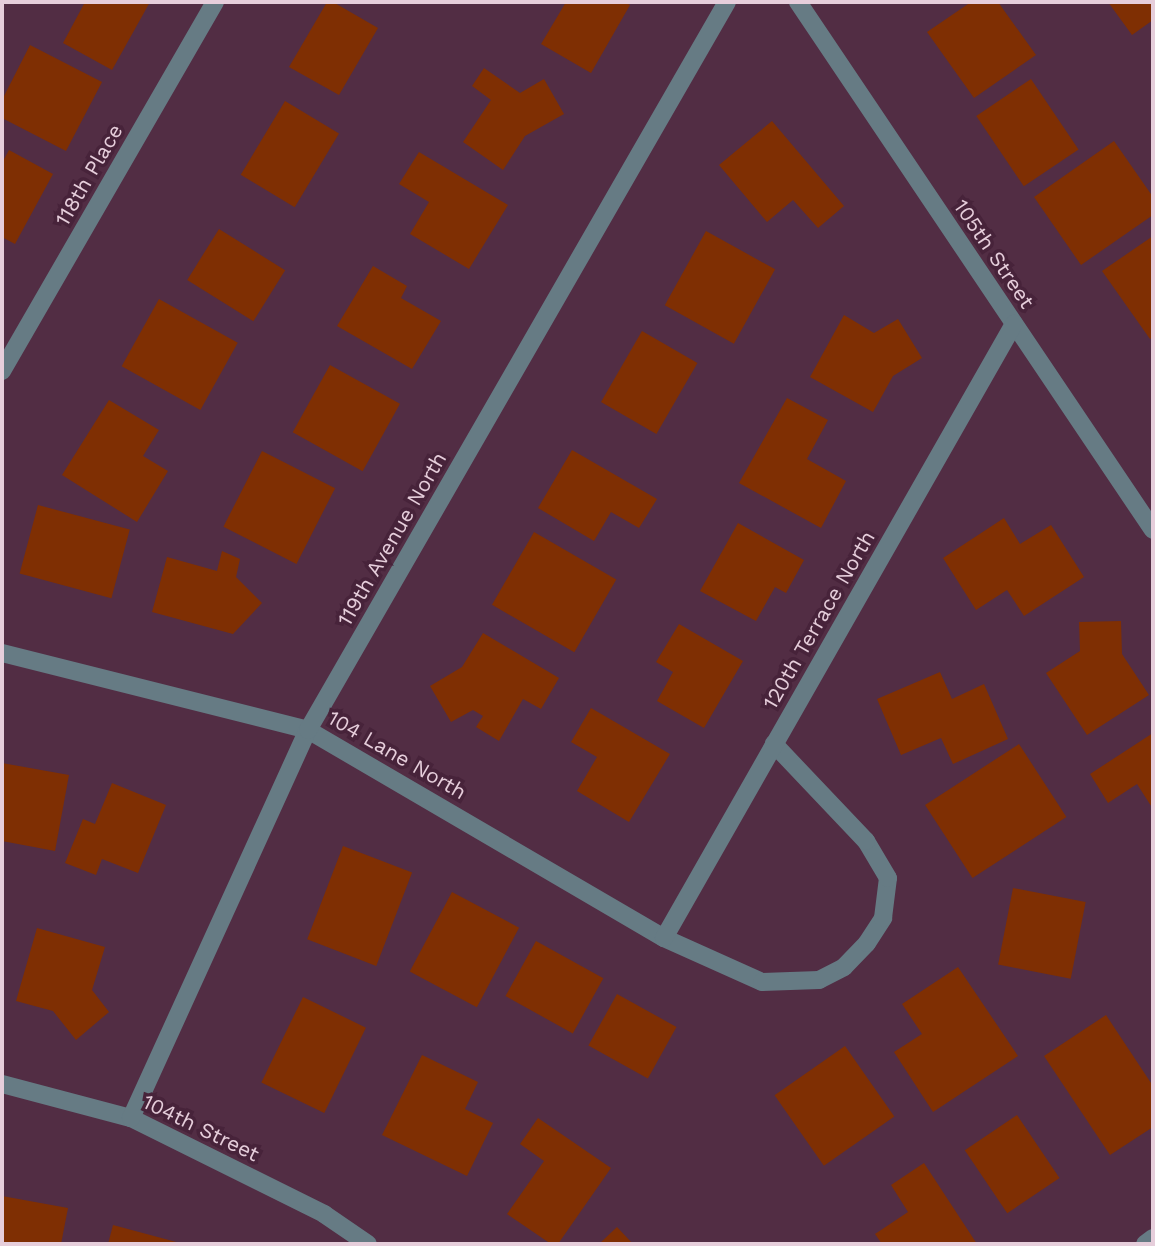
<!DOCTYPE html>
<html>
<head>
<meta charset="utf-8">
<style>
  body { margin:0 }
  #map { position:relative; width:1155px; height:1246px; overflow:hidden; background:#522d44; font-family:"Work Sans",sans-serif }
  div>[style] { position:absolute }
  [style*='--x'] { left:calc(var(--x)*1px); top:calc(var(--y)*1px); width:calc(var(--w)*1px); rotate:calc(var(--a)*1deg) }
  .building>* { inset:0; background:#7f2f03; transform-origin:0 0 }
  .minor>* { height:18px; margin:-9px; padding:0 9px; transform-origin:9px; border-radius:9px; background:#667b84 }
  span { translate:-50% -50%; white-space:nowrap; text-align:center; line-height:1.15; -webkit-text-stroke:7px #47233a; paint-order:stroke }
  .street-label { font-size:21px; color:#e6cedb }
  .frame { position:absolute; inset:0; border:4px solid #e6cedb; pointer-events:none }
</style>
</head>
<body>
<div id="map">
  <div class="building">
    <i style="clip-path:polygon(85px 2px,150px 2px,112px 70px,63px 43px)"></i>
    <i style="clip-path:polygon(327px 2px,333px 2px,378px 28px,339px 95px,289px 67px)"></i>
    <i style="clip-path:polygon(566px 2px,624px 2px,630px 5px,591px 73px,541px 44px)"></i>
    <i style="clip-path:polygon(971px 2px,998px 2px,1036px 55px,974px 98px,927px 32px)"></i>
    <i style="clip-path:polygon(1108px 2px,1153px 2px,1153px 20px,1132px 35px)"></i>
    <i style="clip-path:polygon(30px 45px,102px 82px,66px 151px,2px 118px,2px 100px)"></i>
    <i style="clip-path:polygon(484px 68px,520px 93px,544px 79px,564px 114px,525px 136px,503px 170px,463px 142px,491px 100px,472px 86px)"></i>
    <i style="left:1031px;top:79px;width:85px;height:66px;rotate:56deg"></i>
    <i style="left:285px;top:101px;width:63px;height:86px;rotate:31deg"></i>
    <i style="clip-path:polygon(772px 121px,844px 206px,818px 228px,793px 200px,767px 222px,719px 165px)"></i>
    <i style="clip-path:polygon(1114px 141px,1153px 197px,1153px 215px,1081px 265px,1034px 197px)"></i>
    <i style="clip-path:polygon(9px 150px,53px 174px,15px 244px,2px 237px,2px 163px)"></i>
    <i style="clip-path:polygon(419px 152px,508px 205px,469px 269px,410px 234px,429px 202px,399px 184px)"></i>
    <i style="left:219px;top:229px;width:78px;height:60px;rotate:32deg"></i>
    <i style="left:706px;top:231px;width:79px;height:85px;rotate:29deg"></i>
    <i style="clip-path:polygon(1153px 236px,1153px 337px,1150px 339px,1102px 271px)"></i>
    <i style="clip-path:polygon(373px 266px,407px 286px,401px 298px,441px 321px,412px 369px,337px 326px)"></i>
    <i style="left:159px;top:299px;width:90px;height:77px;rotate:29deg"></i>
    <i style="clip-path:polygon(844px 315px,874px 333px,898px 319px,922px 358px,893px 376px,873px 412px,810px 377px)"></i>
    <i style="left:642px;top:331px;width:64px;height:82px;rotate:30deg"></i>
    <i style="left:330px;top:365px;width:80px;height:77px;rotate:29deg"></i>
    <i style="clip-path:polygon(787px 398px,828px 420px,807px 459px,846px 481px,821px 528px,739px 483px)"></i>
    <i style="clip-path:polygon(109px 400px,159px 430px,143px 456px,168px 471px,137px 522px,62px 475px)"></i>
    <i style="clip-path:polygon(572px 450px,657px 499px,639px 528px,611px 512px,594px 541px,538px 508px)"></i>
    <i style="left:262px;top:451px;width:82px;height:85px;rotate:27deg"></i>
    <i style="left:38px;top:505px;width:95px;height:71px;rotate:15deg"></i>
    <i style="clip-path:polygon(1004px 518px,1020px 544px,1051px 525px,1084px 577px,1024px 616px,1007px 590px,976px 610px,943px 558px)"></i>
    <i style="clip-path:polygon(738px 523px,804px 560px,786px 593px,775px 587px,756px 621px,700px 591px)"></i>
    <i style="left:534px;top:532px;width:95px;height:84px;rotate:30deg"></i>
    <i style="clip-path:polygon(222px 551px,240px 559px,236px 577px,262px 603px,233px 634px,152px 612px,167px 557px,217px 571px)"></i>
    <i style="clip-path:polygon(1121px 621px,1122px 654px,1149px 695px,1087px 735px,1046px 673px,1080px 651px,1079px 622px)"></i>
    <i style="clip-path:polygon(679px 624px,743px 661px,704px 728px,657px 701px,673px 672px,656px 662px)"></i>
    <i style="clip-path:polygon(483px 633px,559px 678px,541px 709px,523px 699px,499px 741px,476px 727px,483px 716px,473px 710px,451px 722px,430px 686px,462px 667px)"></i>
    <i style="clip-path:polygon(940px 672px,952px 699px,984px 684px,1008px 739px,953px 764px,941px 738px,901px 755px,877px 699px)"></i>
    <i style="clip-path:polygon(591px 708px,670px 754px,629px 822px,577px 791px,597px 757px,571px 742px)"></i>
    <i style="clip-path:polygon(1153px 733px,1153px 809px,1137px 784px,1108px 803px,1090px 774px)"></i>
    <i style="left:1019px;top:744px;width:87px;height:112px;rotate:57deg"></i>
    <i style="clip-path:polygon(2px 763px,69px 775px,55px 851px,2px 841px)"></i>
    <i style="clip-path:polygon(112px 783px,166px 805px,138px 873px,102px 859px,96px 875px,65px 863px,83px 819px,95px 824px)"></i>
    <i style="left:343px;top:846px;width:74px;height:100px;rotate:21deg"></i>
    <i style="left:1013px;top:888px;width:74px;height:78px;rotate:11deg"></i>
    <i style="left:452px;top:892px;width:76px;height:90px;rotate:28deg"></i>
    <i style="clip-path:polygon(37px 928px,105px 947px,92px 990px,109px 1012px,76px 1040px,53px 1011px,16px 1001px)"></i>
    <i style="left:536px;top:941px;width:77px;height:63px;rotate:29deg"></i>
    <i style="clip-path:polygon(958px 967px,1018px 1056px,933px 1112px,894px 1052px,922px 1034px,902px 1004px)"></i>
    <i style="left:617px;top:994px;width:68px;height:59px;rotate:29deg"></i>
    <i style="left:303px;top:997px;width:70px;height:95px;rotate:26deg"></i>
    <i style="clip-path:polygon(1106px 1015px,1153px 1086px,1153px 1127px,1110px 1155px,1044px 1056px)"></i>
    <i style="left:845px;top:1046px;width:86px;height:86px;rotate:55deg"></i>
    <i style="clip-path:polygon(422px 1055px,478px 1082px,465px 1109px,493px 1123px,467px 1176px,382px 1135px)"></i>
    <i style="left:1017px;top:1115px;width:76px;height:63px;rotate:56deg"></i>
    <i style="clip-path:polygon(538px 1118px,611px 1168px,558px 1244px,551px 1244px,507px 1214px,544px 1161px,520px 1144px)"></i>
    <i style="clip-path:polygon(924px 1163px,977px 1244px,882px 1244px,875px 1234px,908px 1212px,891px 1185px)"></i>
    <i style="clip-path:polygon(2px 1196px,68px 1208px,61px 1244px,2px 1244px)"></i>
    <i style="clip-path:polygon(113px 1225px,180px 1243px,180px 1244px,108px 1244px)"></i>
    <i style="clip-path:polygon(617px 1227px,633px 1244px,599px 1244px)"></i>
  </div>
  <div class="minor">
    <i style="--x:798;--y:2;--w:636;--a:56.09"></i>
    <i style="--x:2;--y:371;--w:426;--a:-60"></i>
    <i style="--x:2;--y:653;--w:316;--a:14.1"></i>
    <i style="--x:308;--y:730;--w:412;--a:30.3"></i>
    <i style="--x:664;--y:938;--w:107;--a:24.2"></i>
    <i style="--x:762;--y:982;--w:57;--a:-2"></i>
    <i style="--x:819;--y:980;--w:28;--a:-27"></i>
    <i style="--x:844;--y:967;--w:33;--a:-46"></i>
    <i style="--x:867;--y:943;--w:30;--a:-57"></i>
    <i style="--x:883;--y:918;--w:40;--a:-82.9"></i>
    <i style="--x:888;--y:878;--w:43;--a:-120.7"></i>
    <i style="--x:866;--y:841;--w:134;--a:-133.5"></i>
    <i style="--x:664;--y:938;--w:707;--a:-60.32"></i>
    <i style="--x:2;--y:1084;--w:133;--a:14.8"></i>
    <i style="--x:131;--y:1118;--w:216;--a:26.4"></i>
    <i style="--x:324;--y:1214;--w:53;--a:34.3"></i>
    <i style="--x:131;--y:1118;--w:426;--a:-65.5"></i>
    <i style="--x:308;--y:730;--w:840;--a:-60.08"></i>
    <i style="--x:1145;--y:1244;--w:10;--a:-37"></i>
  </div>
  <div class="street-label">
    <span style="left:89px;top:175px;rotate:-60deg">118th Place</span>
    <span style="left:994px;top:254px;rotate:56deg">105th Street</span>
    <span style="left:392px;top:539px;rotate:-60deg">119th Avenue North</span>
    <span style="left:819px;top:620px;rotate:-60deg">120th Terrace North</span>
    <span style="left:397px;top:755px;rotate:30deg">104 Lane North</span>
    <span style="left:201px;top:1128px;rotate:26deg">104th Street</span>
  </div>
  <div class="frame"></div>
</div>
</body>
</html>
